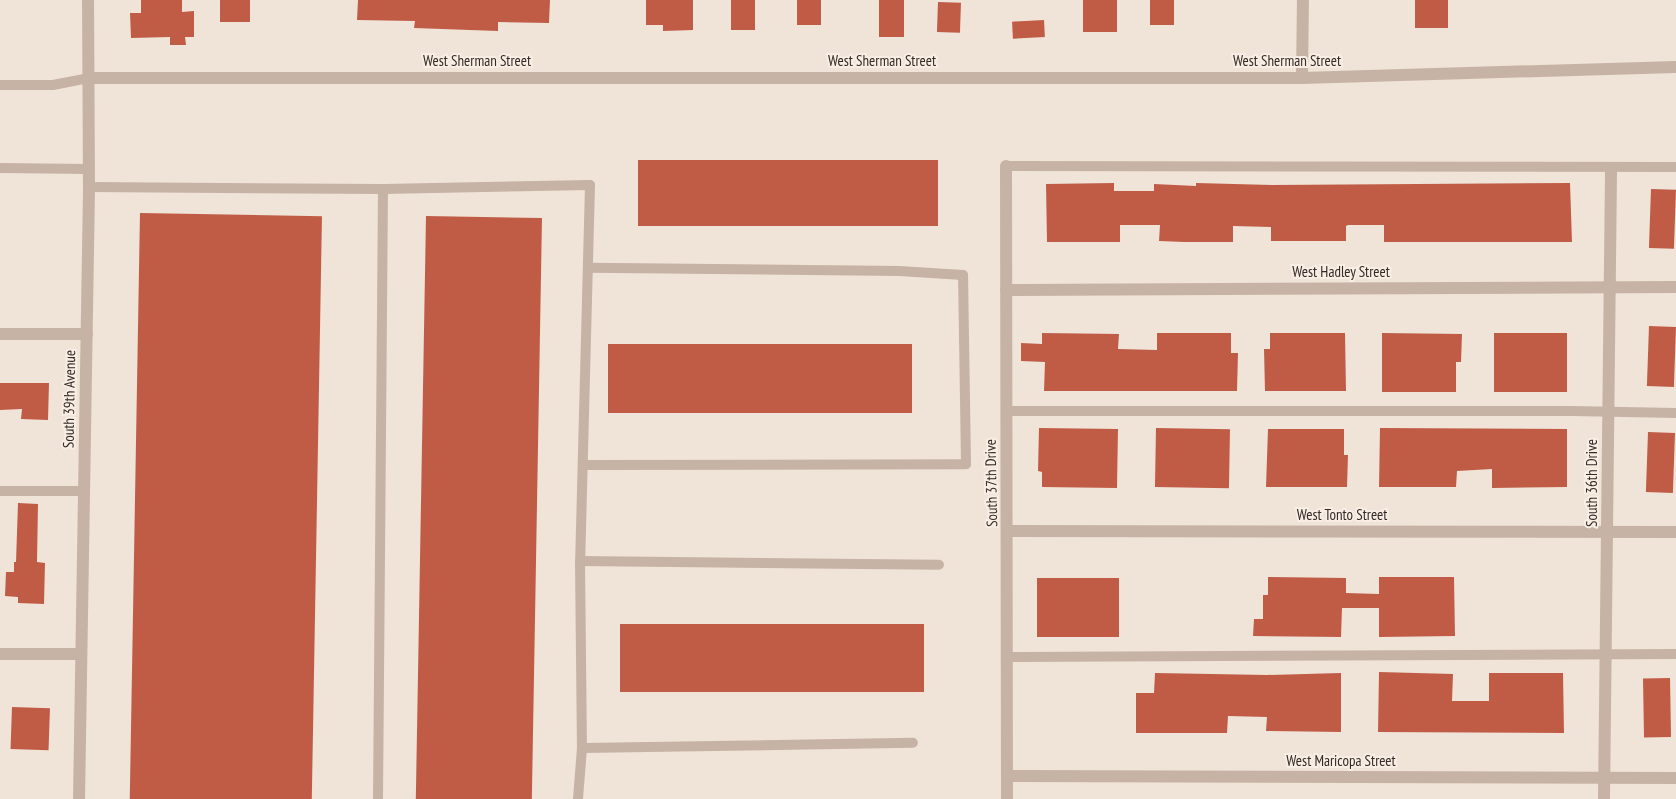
<!DOCTYPE html>
<html>
<head>
<meta charset="utf-8">
<style>
  body { margin:0 }
  #map { position:relative; width:1676px; height:799px; overflow:hidden; background:#f0e3d8; font-family:"PT Sans Narrow",sans-serif }
  div>[style] { position:absolute }
  [style*='--x'] { left:calc(var(--x)*1px); top:calc(var(--y)*1px); width:calc(var(--w)*1px); rotate:calc(var(--a)*1deg) }
  .building>* { inset:0; background:#c05c46; transform-origin:0 0 }
  .service>* { height:10px; margin:-5px; padding:0 5px; transform-origin:5px; border-radius:5px; background:#c7b3a5 }
  .minor>* { height:12px; margin:-6px; padding:0 6px; transform-origin:6px; border-radius:6px; background:#c7b3a5 }
  .tertiary>* { height:12px; margin:-6px; padding:0 6px; transform-origin:6px; border-radius:6px; background:#c7b3a5 }
  span { translate:-50% -50%; white-space:nowrap; text-align:center; line-height:1.15; -webkit-text-stroke:4px #f8eee4; paint-order:stroke }
  .street-label { font-size:15px; color:#332926 }
</style>
</head>
<body>
<div id="map">
  <div class="building">
    <i style="clip-path:polygon(141px 0,182px 0,182px 12px,194px 11px,194px 37px,185px 37px,186px 45px,170px 45px,170px 37px,131px 38px,130px 13px,141px 13px)"></i>
    <i style="left:220px;top:0;width:30px;height:22px"></i>
    <i style="clip-path:polygon(358px 0,550px 0,549px 23px,498px 22px,498px 31px,414px 28px,415px 21px,357px 20px)"></i>
    <i style="clip-path:polygon(646px 0,693px 0,693px 30px,663px 31px,663px 25px,646px 25px)"></i>
    <i style="left:731px;top:0;width:24px;height:30px"></i>
    <i style="left:797px;top:0;width:24px;height:25px"></i>
    <i style="left:879px;top:0;width:25px;height:37px"></i>
    <i style="left:1083px;top:0;width:34px;height:32px"></i>
    <i style="left:1150px;top:0;width:24px;height:25px"></i>
    <i style="left:1415px;top:0;width:33px;height:28px"></i>
    <i style="left:938px;top:2px;width:23px;height:30px;rotate:2deg"></i>
    <i style="left:1044px;top:20px;width:17px;height:32px;rotate:87deg"></i>
    <i style="left:638px;top:160px;width:300px;height:66px"></i>
    <i style="clip-path:polygon(1114px 183px,1114px 191px,1154px 191px,1154px 184px,1196px 186px,1196px 183px,1272px 185px,1570px 183px,1572px 242px,1384px 242px,1384px 225px,1348px 225px,1346px 226px,1346px 241px,1271px 241px,1271px 227px,1233px 226px,1233px 242px,1184px 242px,1159px 241px,1160px 225px,1120px 225px,1120px 242px,1047px 242px,1046px 184px)"></i>
    <i style="left:1651px;top:189px;width:25px;height:59px;rotate:2deg"></i>
    <i style="left:140px;top:213px;width:182px;height:586px;rotate:1deg"></i>
    <i style="left:426px;top:216px;width:116px;height:583px;rotate:1deg"></i>
    <i style="left:1649px;top:326px;width:27px;height:60px;rotate:2deg"></i>
    <i style="clip-path:polygon(1042px 333px,1119px 334px,1118px 349px,1157px 350px,1157px 333px,1231px 333px,1231px 353px,1238px 353px,1237px 391px,1044px 391px,1045px 362px,1021px 361px,1021px 343px,1042px 344px)"></i>
    <i style="clip-path:polygon(1270px 333px,1345px 333px,1346px 391px,1265px 391px,1264px 349px,1270px 349px)"></i>
    <i style="clip-path:polygon(1382px 333px,1462px 334px,1461px 362px,1456px 362px,1456px 392px,1382px 392px)"></i>
    <i style="left:1494px;top:333px;width:73px;height:59px"></i>
    <i style="left:608px;top:344px;width:304px;height:69px"></i>
    <i style="clip-path:polygon(0 383px,49px 383px,48px 420px,21px 419px,22px 409px,0 410px)"></i>
    <i style="clip-path:polygon(1039px 428px,1118px 429px,1117px 488px,1042px 487px,1042px 472px,1038px 471px)"></i>
    <i style="left:1156px;top:428px;width:74px;height:59px;rotate:1deg"></i>
    <i style="clip-path:polygon(1380px 428px,1567px 429px,1567px 487px,1492px 488px,1492px 469px,1457px 471px,1456px 487px,1379px 487px)"></i>
    <i style="clip-path:polygon(1268px 429px,1344px 429px,1344px 455px,1348px 455px,1347px 487px,1266px 487px)"></i>
    <i style="left:1648px;top:432px;width:27px;height:60px;rotate:2deg"></i>
    <i style="clip-path:polygon(18px 503px,38px 504px,37px 562px,45px 563px,44px 604px,18px 603px,18px 597px,5px 596px,6px 572px,14px 572px,14px 562px,16px 562px)"></i>
    <i style="clip-path:polygon(1268px 577px,1346px 578px,1346px 593px,1379px 594px,1379px 577px,1454px 577px,1455px 636px,1379px 637px,1379px 608px,1342px 608px,1341px 637px,1253px 636px,1254px 619px,1263px 619px,1263px 595px,1268px 595px)"></i>
    <i style="left:1037px;top:578px;width:82px;height:59px"></i>
    <i style="left:620px;top:624px;width:304px;height:68px"></i>
    <i style="clip-path:polygon(1379px 672px,1453px 674px,1452px 701px,1489px 701px,1489px 673px,1563px 673px,1564px 733px,1378px 732px)"></i>
    <i style="clip-path:polygon(1155px 673px,1267px 675px,1341px 673px,1341px 732px,1266px 731px,1267px 717px,1228px 716px,1227px 733px,1136px 733px,1136px 693px,1154px 693px)"></i>
    <i style="left:1670px;top:678px;width:59px;height:27px;rotate:89deg"></i>
    <i style="left:12px;top:707px;width:38px;height:42px;rotate:2deg"></i>
  </div>
  <div class="service">
    <i style="--x:0;--y:85;--w:53;--a:0"></i>
    <i style="--x:53;--y:85;--w:36;--a:-11"></i>
    <i style="--x:1006;--y:166;--w:670;--a:0.09"></i>
    <i style="--x:0;--y:168;--w:89;--a:0.6"></i>
    <i style="--x:89;--y:187;--w:294;--a:0.4"></i>
    <i style="--x:383;--y:189;--w:207;--a:-1.1"></i>
    <i style="--x:590;--y:185;--w:376;--a:91.5"></i>
    <i style="--x:580;--y:561;--w:187;--a:89.4"></i>
    <i style="--x:582;--y:748;--w:51;--a:94.5"></i>
    <i style="--x:1006;--y:411;--w:565;--a:0"></i>
    <i style="--x:1571;--y:411;--w:105;--a:1.1"></i>
    <i style="--x:583;--y:465;--w:383;--a:-0.1"></i>
    <i style="--x:966;--y:464;--w:189;--a:-90.9"></i>
    <i style="--x:963;--y:275;--w:64;--a:-176.4"></i>
    <i style="--x:899;--y:271;--w:311;--a:-179.4"></i>
    <i style="--x:0;--y:491;--w:84;--a:0"></i>
    <i style="--x:580;--y:561;--w:359;--a:0.6"></i>
    <i style="--x:1006;--y:657;--w:670;--a:-0.26"></i>
    <i style="--x:582;--y:748;--w:331;--a:-0.9"></i>
    <i style="--x:378;--y:799;--w:610;--a:-89.53"></i>
  </div>
  <div class="minor">
    <i style="--x:88;--y:78;--w:1214;--a:0"></i>
    <i style="--x:1302;--y:78;--w:374;--a:-1.7"></i>
    <i style="--x:1302;--y:78;--w:78;--a:-89.3"></i>
    <i style="--x:1006;--y:166;--w:633;--a:89.91"></i>
    <i style="--x:1006;--y:290;--w:670;--a:-0.26"></i>
    <i style="--x:0;--y:334;--w:87;--a:0"></i>
    <i style="--x:1008;--y:531;--w:668;--a:0.09"></i>
    <i style="--x:0;--y:654;--w:80;--a:0"></i>
    <i style="--x:1007;--y:776;--w:669;--a:0.17"></i>
    <i style="--x:1604;--y:799;--w:631;--a:-89.36"></i>
  </div>
  <div class="tertiary">
    <i style="--x:79;--y:799;--w:612;--a:-89.06"></i>
    <i style="--x:89;--y:187;--w:187;--a:-90.3"></i>
  </div>
  <div class="street-label">
    <span style="left:477px;top:61px">West Sherman Street</span>
    <span style="left:882px;top:61px">West Sherman Street</span>
    <span style="left:1287px;top:61px">West Sherman Street</span>
    <span style="left:1341px;top:272px">West Hadley Street</span>
    <span style="left:69px;top:399px;rotate:-89deg">South 39th Avenue</span>
    <span style="left:991px;top:483px;rotate:-91deg">South 37th Drive</span>
    <span style="left:1592px;top:483px;rotate:-90deg">South 36th Drive</span>
    <span style="left:1342px;top:515px">West Tonto Street</span>
    <span style="left:1341px;top:761px">West Maricopa Street</span>
  </div>
</div>
</body>
</html>
